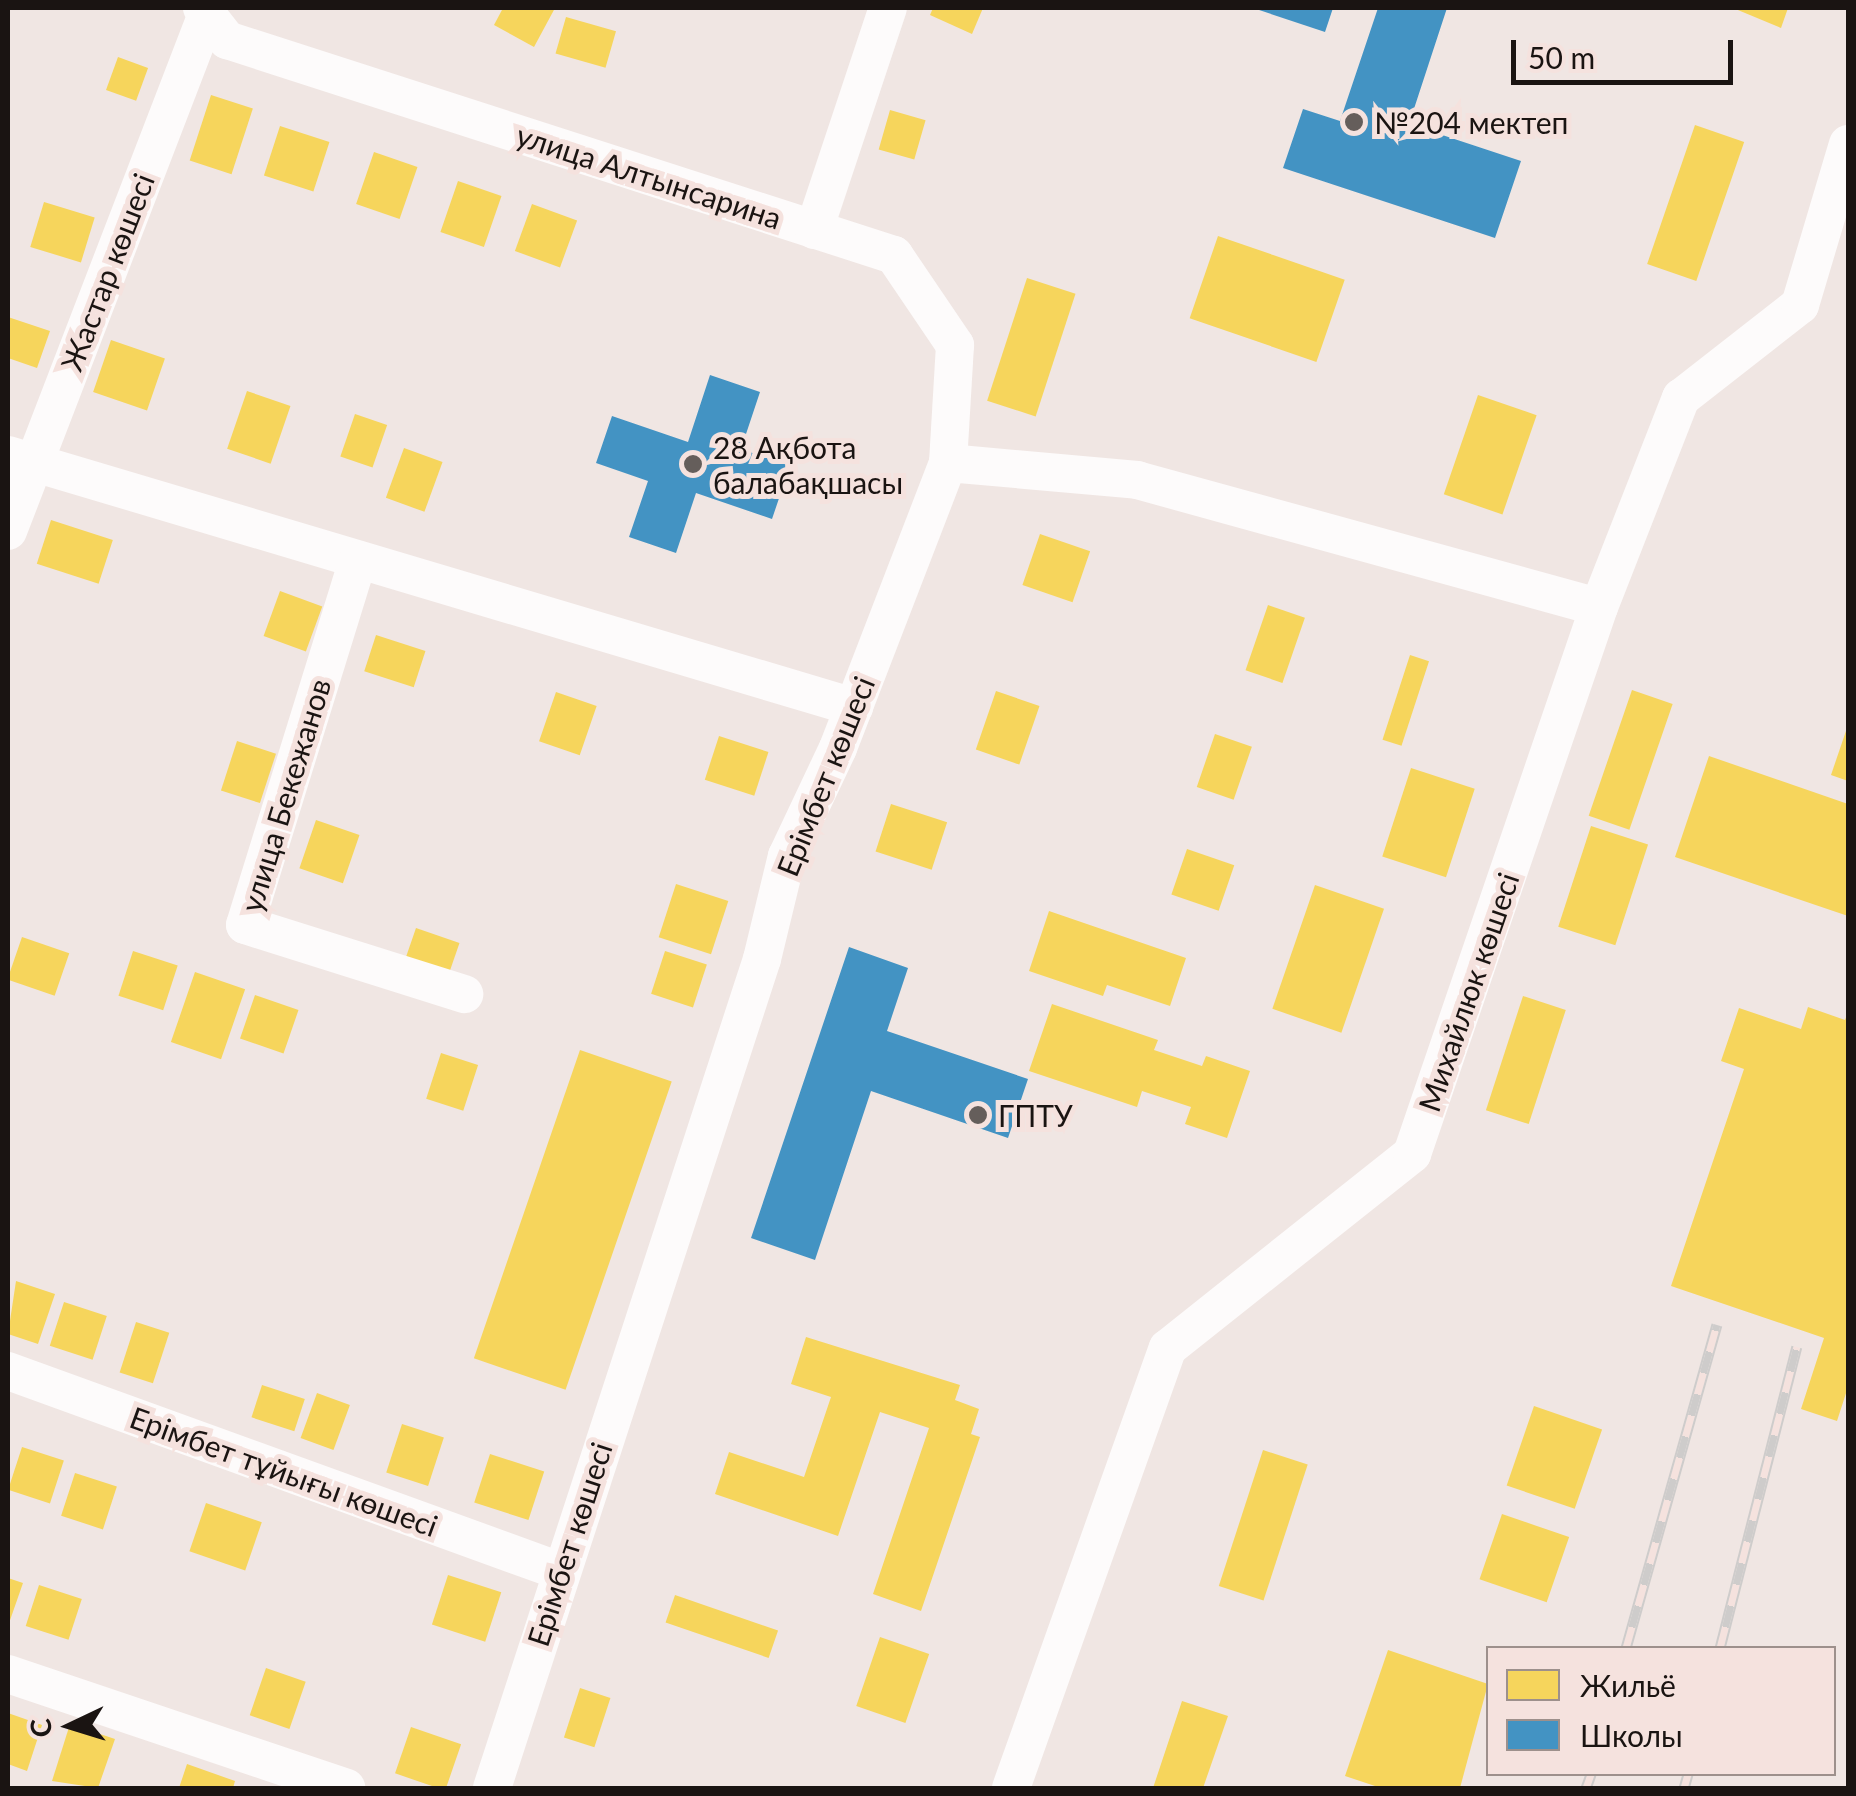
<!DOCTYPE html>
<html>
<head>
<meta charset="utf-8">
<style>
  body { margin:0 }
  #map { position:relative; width:1856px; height:1796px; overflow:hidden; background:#f0e6e3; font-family:Lato,sans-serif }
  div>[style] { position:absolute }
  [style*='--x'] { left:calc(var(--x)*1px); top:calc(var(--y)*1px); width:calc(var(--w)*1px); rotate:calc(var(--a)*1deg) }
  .homes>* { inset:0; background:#f6d55c; transform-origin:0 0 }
  .schools>* { inset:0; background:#4393c3 }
  .minor>* { height:38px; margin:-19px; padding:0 19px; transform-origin:19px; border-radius:19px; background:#fdfbfb }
  .rail>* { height:11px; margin-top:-5.5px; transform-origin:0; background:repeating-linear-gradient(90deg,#f5e2de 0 22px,#cecccb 0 44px); box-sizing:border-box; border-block:2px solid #cecccb }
  .dots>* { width:28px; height:28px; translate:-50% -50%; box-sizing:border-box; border:5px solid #f5e2de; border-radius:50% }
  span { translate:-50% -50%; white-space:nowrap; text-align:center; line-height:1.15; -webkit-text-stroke:10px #f5e2de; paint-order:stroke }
  .poi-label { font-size:30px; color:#1a1412 }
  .left { translate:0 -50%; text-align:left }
  .street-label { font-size:30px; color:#1a1412 }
  .frame { position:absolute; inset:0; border:10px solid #1a1412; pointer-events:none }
  .legend { position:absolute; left:1486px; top:1646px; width:350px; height:130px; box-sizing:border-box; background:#f5e2de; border:2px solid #9d908c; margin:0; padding:12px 18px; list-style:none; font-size:30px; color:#1a1412 }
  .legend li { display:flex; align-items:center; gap:20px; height:50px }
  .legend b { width:50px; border:2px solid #9d908c }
  .north { position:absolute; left:20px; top:1676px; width:100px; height:100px; -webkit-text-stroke:8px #f5e2de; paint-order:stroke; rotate:266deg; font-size:28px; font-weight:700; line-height:40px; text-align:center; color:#1a1412 }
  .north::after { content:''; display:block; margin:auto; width:35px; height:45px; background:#1a1412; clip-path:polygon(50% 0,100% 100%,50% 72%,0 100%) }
  .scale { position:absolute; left:1511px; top:40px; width:222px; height:45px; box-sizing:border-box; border:5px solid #1a1412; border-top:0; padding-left:12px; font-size:30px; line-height:35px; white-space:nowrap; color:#1a1412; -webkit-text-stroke:8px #f5e2de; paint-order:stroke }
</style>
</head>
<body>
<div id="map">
  <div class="homes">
    <i style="clip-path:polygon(503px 8px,555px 8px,534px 47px,494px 25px)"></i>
    <i style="clip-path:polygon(933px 8px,983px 8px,972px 34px,930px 15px)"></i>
    <i style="clip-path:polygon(1733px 8px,1788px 8px,1781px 28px)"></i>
    <i style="left:566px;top:17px;width:52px;height:38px;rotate:16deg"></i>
    <i style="left:118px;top:57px;width:32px;height:35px;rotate:20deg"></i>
    <i style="left:211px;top:95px;width:44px;height:69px;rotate:18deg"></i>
    <i style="left:890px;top:110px;width:37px;height:41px;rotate:16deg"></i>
    <i style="left:1695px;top:125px;width:52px;height:147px;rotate:19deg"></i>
    <i style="left:280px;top:126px;width:52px;height:52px;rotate:18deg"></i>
    <i style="left:374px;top:152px;width:46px;height:55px;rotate:19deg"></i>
    <i style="left:458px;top:181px;width:46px;height:54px;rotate:19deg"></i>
    <i style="left:44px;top:202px;width:53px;height:47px;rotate:17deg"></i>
    <i style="left:532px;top:204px;width:48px;height:50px;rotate:20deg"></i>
    <i style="left:1218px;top:236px;width:134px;height:87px;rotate:19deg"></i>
    <i style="left:1027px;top:278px;width:51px;height:129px;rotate:18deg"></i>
    <i style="clip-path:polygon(8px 317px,50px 331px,37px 368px,8px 358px)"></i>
    <i style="left:111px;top:340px;width:57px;height:55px;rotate:19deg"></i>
    <i style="left:247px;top:391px;width:46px;height:61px;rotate:19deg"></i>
    <i style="left:1478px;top:395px;width:62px;height:105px;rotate:19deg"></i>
    <i style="left:355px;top:414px;width:34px;height:45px;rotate:19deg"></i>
    <i style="left:404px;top:448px;width:41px;height:53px;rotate:20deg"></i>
    <i style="left:51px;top:520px;width:65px;height:46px;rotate:18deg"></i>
    <i style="left:1040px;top:534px;width:53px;height:54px;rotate:19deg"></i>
    <i style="left:280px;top:591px;width:45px;height:48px;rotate:20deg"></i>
    <i style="left:1268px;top:605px;width:39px;height:69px;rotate:19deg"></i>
    <i style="left:376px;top:635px;width:52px;height:38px;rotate:18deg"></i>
    <i style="left:1410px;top:655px;width:20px;height:89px;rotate:18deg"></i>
    <i style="left:1632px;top:690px;width:43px;height:133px;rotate:19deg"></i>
    <i style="left:996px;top:691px;width:46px;height:62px;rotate:19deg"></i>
    <i style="left:556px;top:692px;width:43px;height:52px;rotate:19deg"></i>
    <i style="clip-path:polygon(1848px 725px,1848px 781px,1831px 775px)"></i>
    <i style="left:1215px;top:734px;width:39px;height:56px;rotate:19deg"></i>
    <i style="left:719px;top:736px;width:52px;height:46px;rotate:18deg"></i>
    <i style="left:237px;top:741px;width:41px;height:52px;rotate:18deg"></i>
    <i style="clip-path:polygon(1709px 756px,1848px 804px,1848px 916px,1675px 857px)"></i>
    <i style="left:1411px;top:768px;width:67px;height:93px;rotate:18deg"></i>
    <i style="left:891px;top:804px;width:59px;height:50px;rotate:18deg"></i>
    <i style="left:316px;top:820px;width:46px;height:51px;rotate:19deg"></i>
    <i style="left:1591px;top:826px;width:60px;height:106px;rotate:18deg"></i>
    <i style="left:1187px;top:849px;width:50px;height:48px;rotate:19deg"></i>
    <i style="left:676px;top:884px;width:55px;height:56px;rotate:18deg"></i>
    <i style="left:1315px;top:885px;width:73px;height:131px;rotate:19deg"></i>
    <i style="clip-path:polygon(1049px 911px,1186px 958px,1170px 1006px,1107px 985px,1103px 996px,1029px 971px)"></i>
    <i style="left:416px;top:928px;width:46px;height:35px;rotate:19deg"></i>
    <i style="left:22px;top:937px;width:50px;height:45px;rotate:19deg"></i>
    <i style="left:133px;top:951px;width:47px;height:47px;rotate:18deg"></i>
    <i style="left:665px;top:951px;width:44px;height:45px;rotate:18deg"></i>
    <i style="left:195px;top:972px;width:53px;height:74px;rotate:19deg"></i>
    <i style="left:255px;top:995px;width:46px;height:46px;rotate:19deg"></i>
    <i style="left:1523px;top:996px;width:45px;height:120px;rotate:18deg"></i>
    <i style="clip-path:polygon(1052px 1004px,1158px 1040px,1154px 1050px,1202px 1066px,1206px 1056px,1250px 1071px,1227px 1138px,1185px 1124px,1191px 1107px,1142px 1091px,1137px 1107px,1029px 1071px)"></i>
    <i style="clip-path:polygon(1808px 1007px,1845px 1020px,1848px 1012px,1848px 1387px,1837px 1421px,1801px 1409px,1824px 1338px,1671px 1286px,1744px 1069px,1721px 1061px,1739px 1008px,1801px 1029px)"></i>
    <i style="left:580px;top:1050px;width:97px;height:326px;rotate:19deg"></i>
    <i style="left:441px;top:1053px;width:39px;height:48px;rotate:18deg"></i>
    <i style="clip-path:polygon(16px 1281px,55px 1294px,38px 1344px,8px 1334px)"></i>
    <i style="left:64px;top:1302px;width:45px;height:46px;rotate:18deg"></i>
    <i style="left:136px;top:1322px;width:35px;height:53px;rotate:18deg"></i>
    <i style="clip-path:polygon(806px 1337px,960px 1385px,955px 1400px,979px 1409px,971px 1434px,980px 1437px,921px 1611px,873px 1594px,929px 1428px,880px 1412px,838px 1536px,715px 1494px,729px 1452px,804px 1477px,831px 1397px,791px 1384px)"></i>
    <i style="left:262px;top:1385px;width:45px;height:34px;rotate:18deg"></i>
    <i style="left:317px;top:1393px;width:35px;height:48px;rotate:20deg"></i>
    <i style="left:1534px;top:1406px;width:72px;height:84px;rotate:19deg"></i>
    <i style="left:402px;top:1424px;width:44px;height:51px;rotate:18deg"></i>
    <i style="left:22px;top:1447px;width:44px;height:45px;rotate:18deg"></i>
    <i style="left:1263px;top:1450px;width:47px;height:143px;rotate:18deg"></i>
    <i style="left:490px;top:1454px;width:57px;height:51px;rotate:18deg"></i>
    <i style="left:75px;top:1473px;width:44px;height:45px;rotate:18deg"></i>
    <i style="left:206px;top:1503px;width:59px;height:51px;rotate:19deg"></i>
    <i style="left:1502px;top:1514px;width:71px;height:69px;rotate:19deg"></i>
    <i style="left:448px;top:1575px;width:56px;height:52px;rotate:18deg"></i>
    <i style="clip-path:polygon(8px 1578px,23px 1583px,8px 1626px)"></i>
    <i style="left:39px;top:1585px;width:45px;height:43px;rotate:18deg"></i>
    <i style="left:675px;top:1595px;width:109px;height:29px;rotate:19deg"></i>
    <i style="left:880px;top:1637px;width:52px;height:73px;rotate:19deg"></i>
    <i style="clip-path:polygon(1388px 1650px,1488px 1684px,1460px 1788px,1381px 1788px,1345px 1776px)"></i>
    <i style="left:266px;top:1668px;width:42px;height:50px;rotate:19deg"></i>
    <i style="left:580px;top:1688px;width:32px;height:52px;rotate:18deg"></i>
    <i style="clip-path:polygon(1182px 1701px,1228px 1716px,1203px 1788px,1153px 1788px)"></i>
    <i style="clip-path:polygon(8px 1713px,42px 1725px,27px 1771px,8px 1764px)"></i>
    <i style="clip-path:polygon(70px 1724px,115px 1739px,98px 1788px,52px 1781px)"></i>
    <i style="left:411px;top:1727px;width:53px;height:49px;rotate:19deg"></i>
    <i style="clip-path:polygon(187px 1764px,235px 1781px,233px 1788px,179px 1788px)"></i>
  </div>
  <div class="schools">
    <i style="clip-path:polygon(1253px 8px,1333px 8px,1325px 32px)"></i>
    <i style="clip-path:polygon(1378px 8px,1447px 8px,1409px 124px,1521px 161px,1495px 238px,1283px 168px,1303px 109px,1340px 121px)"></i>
    <i style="clip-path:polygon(710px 375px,760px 392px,741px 449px,790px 466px,772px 519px,696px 493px,676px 553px,629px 537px,648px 481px,596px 463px,612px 416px,688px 442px)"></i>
    <i style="clip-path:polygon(849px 947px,908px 968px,887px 1031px,1028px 1079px,1008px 1138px,871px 1091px,815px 1260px,751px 1238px)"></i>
  </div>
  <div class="minor">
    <i style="--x:202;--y:8;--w:41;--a:52"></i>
    <i style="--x:227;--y:40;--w:701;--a:17.87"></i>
    <i style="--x:894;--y:255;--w:109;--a:55.9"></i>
    <i style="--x:955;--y:345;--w:118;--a:93.4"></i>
    <i style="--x:814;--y:230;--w:234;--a:-71.6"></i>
    <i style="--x:8;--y:455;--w:883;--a:16.59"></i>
    <i style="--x:8;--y:531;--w:554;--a:-68.95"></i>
    <i style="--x:358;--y:560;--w:382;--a:107.2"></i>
    <i style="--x:245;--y:925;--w:230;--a:17.5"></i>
    <i style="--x:8;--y:1371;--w:587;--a:19.92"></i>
    <i style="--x:8;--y:1674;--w:357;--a:18.6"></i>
    <i style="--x:492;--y:1788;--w:872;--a:-71.96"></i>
    <i style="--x:762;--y:959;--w:106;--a:-76.4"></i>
    <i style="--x:787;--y:856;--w:119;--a:-64.7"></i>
    <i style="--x:838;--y:748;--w:305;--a:-68.9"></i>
    <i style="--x:948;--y:463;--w:190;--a:5.1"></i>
    <i style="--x:1137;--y:480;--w:479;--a:15.4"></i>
    <i style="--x:1011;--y:1788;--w:467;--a:-70.4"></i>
    <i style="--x:1168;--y:1348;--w:312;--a:-38.5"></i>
    <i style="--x:1412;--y:1154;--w:578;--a:-71.13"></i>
    <i style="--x:1599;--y:607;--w:225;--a:-68.6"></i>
    <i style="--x:1681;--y:398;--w:151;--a:-38"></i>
    <i style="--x:1800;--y:305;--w:168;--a:-73.4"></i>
  </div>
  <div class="rail">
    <i style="--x:1626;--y:1648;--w:336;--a:-74.3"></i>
    <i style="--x:1720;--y:1648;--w:311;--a:-75.7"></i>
    <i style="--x:1586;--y:1788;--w:15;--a:-70"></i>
    <i style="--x:1684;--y:1788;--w:15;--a:-74"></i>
  </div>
  <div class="dots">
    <i style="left:1354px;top:122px;background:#655e5b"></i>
    <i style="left:693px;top:464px;background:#655e5b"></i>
    <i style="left:978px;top:1115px;background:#655e5b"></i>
  </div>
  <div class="poi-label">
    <span class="left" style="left:1374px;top:122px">№204 мектеп</span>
    <span class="left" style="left:713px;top:464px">28 Ақбота<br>балабақшасы</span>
    <span class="left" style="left:998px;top:1115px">ГПТУ</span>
  </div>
  <div class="street-label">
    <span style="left:649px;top:176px;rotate:18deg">улица Алтынсарина</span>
    <span style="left:107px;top:272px;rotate:-69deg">Жастар көшесі</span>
    <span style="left:825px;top:776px;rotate:-68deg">Ерімбет көшесі</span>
    <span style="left:285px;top:795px;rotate:-73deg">улица Бекежанов</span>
    <span style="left:1468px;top:992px;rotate:-71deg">Михайлюк көшесі</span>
    <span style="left:284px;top:1471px;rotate:20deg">Ерімбет тұйығы көшесі</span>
    <span style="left:569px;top:1544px;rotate:-72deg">Ерімбет көшесі</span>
  </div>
  <div class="frame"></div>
  <ul class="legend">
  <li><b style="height:28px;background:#f6d55c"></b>Жильё</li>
  <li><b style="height:28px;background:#4393c3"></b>Школы</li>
  </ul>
  <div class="north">С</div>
  <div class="scale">50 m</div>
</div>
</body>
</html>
